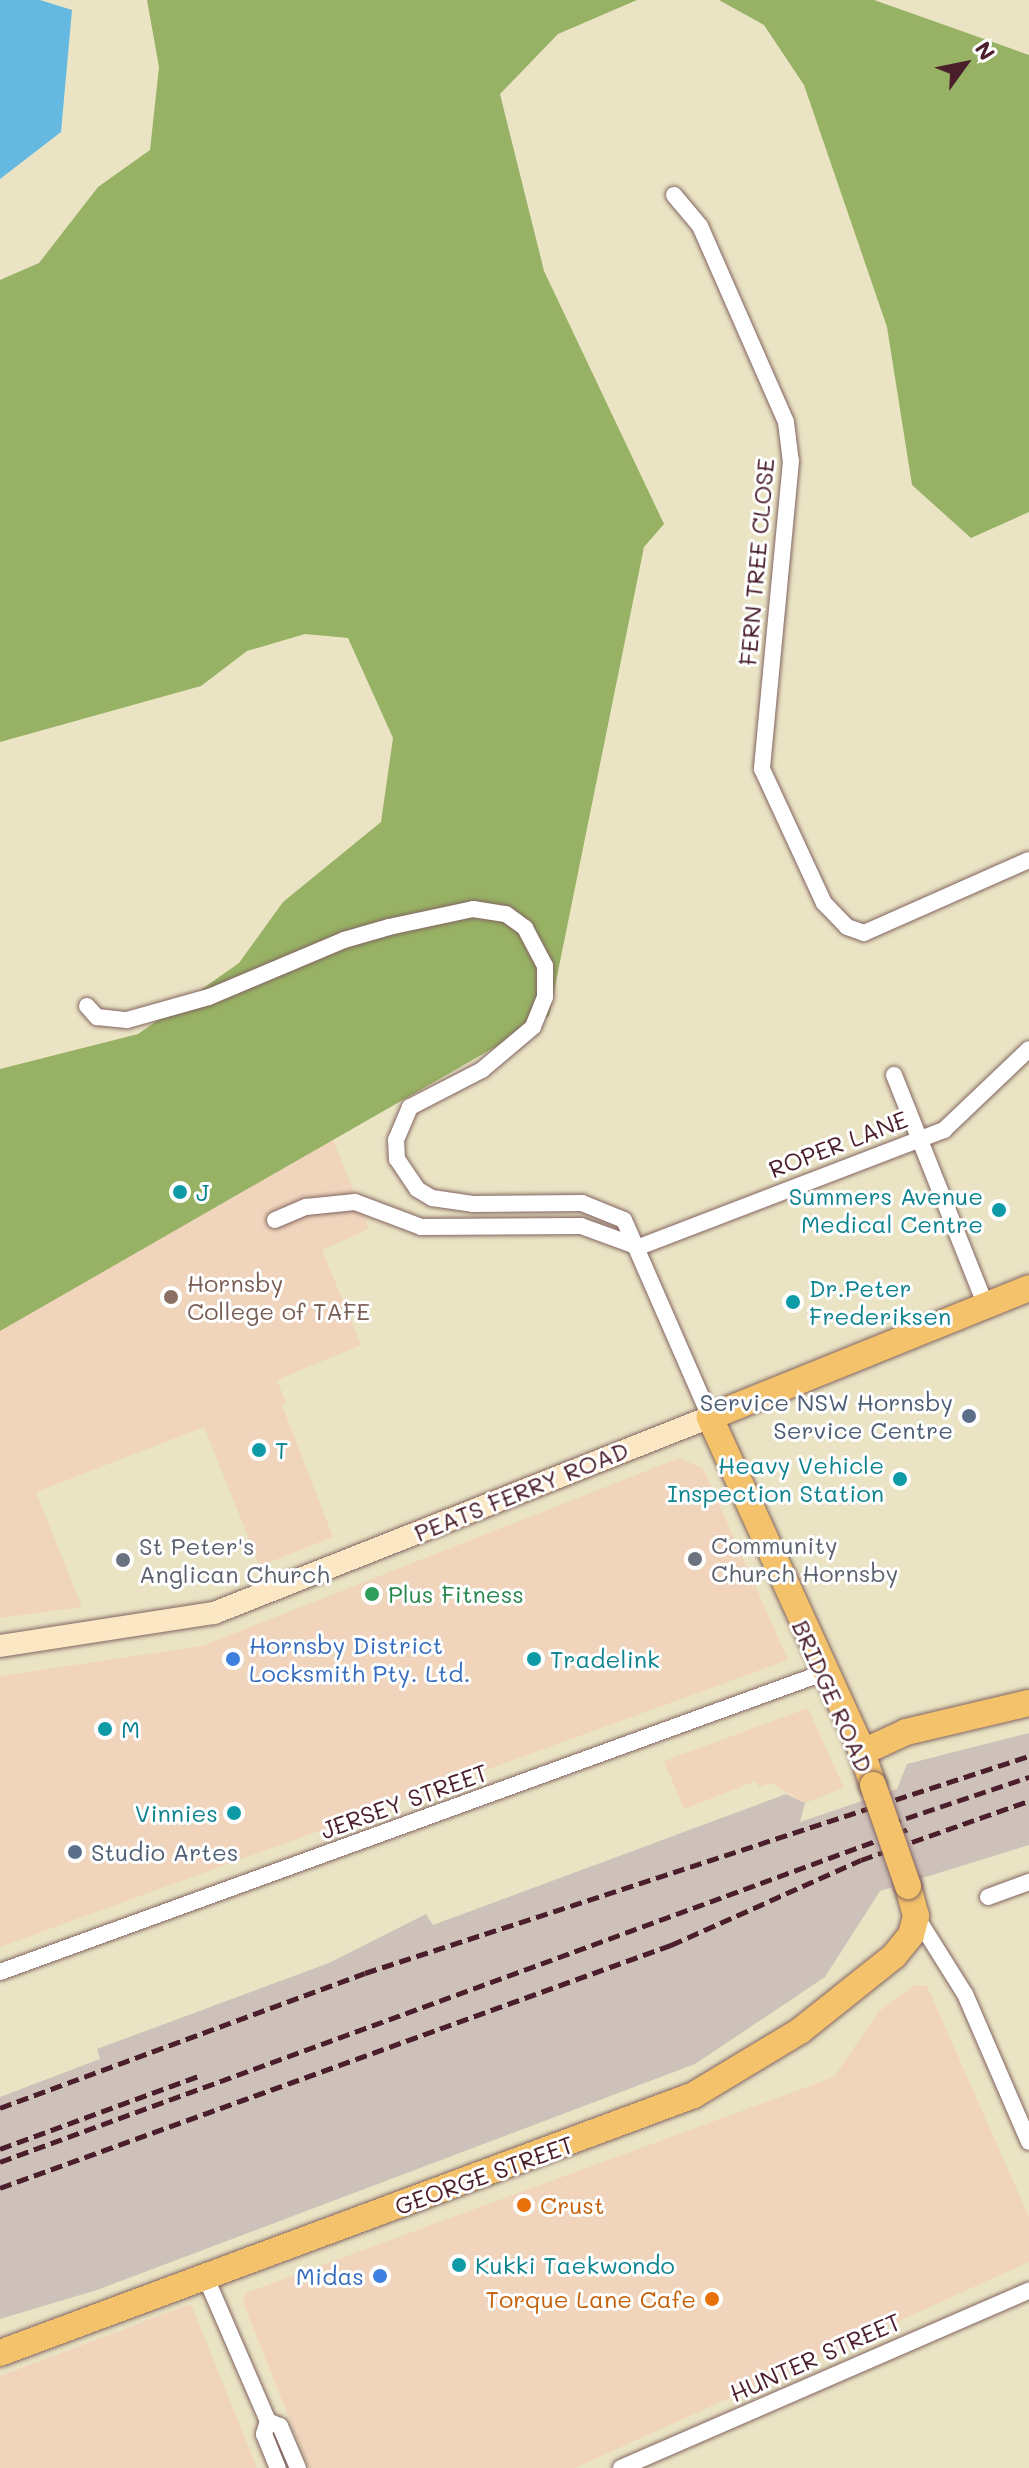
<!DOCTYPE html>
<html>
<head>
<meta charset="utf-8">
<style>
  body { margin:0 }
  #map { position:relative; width:1029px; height:2468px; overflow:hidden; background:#eae4c4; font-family:Mali,sans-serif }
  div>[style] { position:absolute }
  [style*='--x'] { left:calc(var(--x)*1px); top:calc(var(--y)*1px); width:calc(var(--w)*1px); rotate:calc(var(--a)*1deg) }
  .built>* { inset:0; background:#f0d5bc }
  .industrial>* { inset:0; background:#cec1b9 }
  .forest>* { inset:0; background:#97b264 }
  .water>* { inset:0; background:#65b9e1 }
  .roads { filter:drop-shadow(0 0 2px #826461) drop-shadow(0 0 2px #826461) }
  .minor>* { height:16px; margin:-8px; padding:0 8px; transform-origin:8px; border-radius:8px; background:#fff }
  .secondary>* { height:22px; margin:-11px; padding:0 11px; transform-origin:11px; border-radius:11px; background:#fbe7c3 }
  .primary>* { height:26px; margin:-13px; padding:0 13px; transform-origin:13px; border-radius:13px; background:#f4c26a }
  .rail>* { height:5px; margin-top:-2.5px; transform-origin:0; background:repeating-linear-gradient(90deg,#4a1f2b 0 12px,transparent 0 18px) }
  .bridges { filter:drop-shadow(0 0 2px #826461) drop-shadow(0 0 2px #826461) }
  .primary-bridge>* { height:26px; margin:-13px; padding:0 13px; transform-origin:13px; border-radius:13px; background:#f4c26a }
  .dots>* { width:22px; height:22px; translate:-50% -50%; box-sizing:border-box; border:4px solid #fff; border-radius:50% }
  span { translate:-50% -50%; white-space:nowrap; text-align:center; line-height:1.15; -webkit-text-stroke:6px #fff; paint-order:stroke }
  .street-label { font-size:24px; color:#4a1f2b }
  .culture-label { font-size:24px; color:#0d838f }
  .left { translate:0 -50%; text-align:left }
  .right { translate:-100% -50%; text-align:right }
  .education-label { font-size:24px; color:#785e54 }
  .service-label { font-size:24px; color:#4e5e75 }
  .worship-label { font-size:24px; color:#5b616d }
  .leisure-label { font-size:24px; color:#27864d }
  .shop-label { font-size:24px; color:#366cbe }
  .food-label { font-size:24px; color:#c56008 }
  .north { position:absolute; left:925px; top:24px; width:80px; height:80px; -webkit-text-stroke:6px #fff; paint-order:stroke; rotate:57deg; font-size:22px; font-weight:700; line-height:32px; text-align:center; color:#4a1f2b }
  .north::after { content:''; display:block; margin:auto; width:28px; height:36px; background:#4a1f2b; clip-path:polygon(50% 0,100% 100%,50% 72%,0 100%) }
</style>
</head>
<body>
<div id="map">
  <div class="built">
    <i style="clip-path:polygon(312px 1088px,369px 1229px,322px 1250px,361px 1345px,277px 1380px,286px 1403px,282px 1405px,333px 1537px,260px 1566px,204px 1427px,36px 1492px,82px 1607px,0 1618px,0 1109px)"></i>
    <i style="clip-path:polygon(679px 1458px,703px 1468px,788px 1660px,0 1947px,0 1676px,202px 1646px)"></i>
    <i style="clip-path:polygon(808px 1708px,844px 1788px,805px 1803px,771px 1783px,759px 1787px,756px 1781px,684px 1809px,664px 1761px)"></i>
    <i style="clip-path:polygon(915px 1985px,927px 1986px,1029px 2217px,1029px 2262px,575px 2468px,309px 2468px,243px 2302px,246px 2293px,834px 2077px,878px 2012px)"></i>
    <i style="clip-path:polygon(191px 2304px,257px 2468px,0 2468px,0 2376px)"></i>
  </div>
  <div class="industrial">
    <i style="clip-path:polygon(1029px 1733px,1029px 1845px,880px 1891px,825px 1977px,695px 2064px,97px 2290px,0 2319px,0 2097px,100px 2059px,97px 2049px,329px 1963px,426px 1914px,433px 1925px,786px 1794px,805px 1803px,800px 1822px,897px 1789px,907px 1764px)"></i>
  </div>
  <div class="forest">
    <i style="clip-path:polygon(147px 0,637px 0,558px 34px,500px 94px,544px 271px,664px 524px,644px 547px,549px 1016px,0 1331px,0 1069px,138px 1034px,239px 963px,283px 902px,381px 822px,393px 738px,348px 638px,305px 634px,247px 651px,201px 686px,0 742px,0 280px,39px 263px,98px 187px,150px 150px,159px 67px)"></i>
    <i style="clip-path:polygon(719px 0,874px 0,1029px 55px,1029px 512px,971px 538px,912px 485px,887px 327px,804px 85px,764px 25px)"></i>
  </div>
  <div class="water">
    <i style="clip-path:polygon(0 0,40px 0,72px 10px,61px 132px,0 179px)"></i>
  </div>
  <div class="roads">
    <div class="minor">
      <i style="--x:674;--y:195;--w:40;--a:50"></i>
      <i style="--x:700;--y:226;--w:214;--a:66.3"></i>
      <i style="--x:786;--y:422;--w:39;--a:83"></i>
      <i style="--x:791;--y:461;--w:309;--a:95.4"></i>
      <i style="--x:762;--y:769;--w:148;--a:65.2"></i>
      <i style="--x:824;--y:903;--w:33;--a:46"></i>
      <i style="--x:847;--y:927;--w:18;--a:19"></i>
      <i style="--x:864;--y:933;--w:180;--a:-23.9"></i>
      <i style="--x:87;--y:1006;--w:15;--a:48"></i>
      <i style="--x:97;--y:1017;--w:30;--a:6"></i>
      <i style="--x:127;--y:1020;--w:85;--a:-15.7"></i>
      <i style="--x:209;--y:997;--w:147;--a:-22.9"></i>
      <i style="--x:344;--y:940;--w:47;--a:-16.1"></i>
      <i style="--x:389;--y:927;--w:86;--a:-12.1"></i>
      <i style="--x:473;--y:909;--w:33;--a:9"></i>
      <i style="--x:506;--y:914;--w:24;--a:36"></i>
      <i style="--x:525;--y:928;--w:43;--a:62.2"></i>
      <i style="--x:545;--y:966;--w:31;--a:90"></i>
      <i style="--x:545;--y:997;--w:32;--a:112"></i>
      <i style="--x:533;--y:1027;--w:67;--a:139.9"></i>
      <i style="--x:482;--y:1070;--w:81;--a:152.8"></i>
      <i style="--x:410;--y:1107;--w:36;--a:113"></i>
      <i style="--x:396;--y:1140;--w:19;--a:87"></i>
      <i style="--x:397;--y:1159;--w:36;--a:56"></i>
      <i style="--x:417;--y:1189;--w:17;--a:31"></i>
      <i style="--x:432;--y:1198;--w:41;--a:8.3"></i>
      <i style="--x:473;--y:1204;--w:109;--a:-0.5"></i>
      <i style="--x:582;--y:1203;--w:45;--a:22"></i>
      <i style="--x:624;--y:1220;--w:215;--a:66.4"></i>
      <i style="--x:894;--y:1075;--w:249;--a:68.3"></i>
      <i style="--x:275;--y:1220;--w:34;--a:-23"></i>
      <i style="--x:306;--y:1207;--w:49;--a:-5.8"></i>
      <i style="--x:355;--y:1202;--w:71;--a:20.7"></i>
      <i style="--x:421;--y:1227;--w:160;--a:-0.4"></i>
      <i style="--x:581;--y:1226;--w:62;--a:19.9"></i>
      <i style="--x:639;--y:1247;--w:327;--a:-21"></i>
      <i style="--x:944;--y:1130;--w:117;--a:-43.6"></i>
      <i style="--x:988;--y:1897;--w:44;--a:-20.1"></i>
      <i style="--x:916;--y:1916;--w:92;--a:57.9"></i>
      <i style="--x:965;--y:1994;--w:161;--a:66.6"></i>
      <i style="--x:0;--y:1972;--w:876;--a:-19.97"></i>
      <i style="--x:206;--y:2278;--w:156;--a:66.6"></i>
      <i style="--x:268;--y:2421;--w:14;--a:107"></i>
      <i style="--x:264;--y:2434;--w:37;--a:68"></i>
      <i style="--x:268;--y:2421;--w:13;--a:23"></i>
      <i style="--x:280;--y:2426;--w:46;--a:66.8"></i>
      <i style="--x:621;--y:2468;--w:445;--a:-23.5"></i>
    </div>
    <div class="secondary">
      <i style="--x:0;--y:1646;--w:217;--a:-8.8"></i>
      <i style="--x:214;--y:1613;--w:533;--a:-21.56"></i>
    </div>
    <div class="primary">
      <i style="--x:863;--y:1752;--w:47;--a:-24.9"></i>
      <i style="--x:906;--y:1732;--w:126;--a:-13.3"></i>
      <i style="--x:873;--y:1785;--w:46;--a:-108.8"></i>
      <i style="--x:858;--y:1741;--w:356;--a:-114.6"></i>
      <i style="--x:710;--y:1417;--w:344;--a:-22"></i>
      <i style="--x:0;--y:2353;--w:740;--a:-20.39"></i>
      <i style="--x:694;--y:2095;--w:124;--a:-31.1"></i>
      <i style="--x:800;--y:2031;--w:120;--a:-38.6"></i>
      <i style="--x:894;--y:1956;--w:27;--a:-51"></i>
      <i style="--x:911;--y:1935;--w:20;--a:-75"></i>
      <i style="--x:916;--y:1916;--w:31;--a:-105"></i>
    </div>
  </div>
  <div class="rail">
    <i style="--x:889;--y:1824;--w:148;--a:-18.6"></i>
    <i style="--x:0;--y:2108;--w:389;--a:-20.3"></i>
    <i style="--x:365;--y:1973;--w:699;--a:-18.1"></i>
    <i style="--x:0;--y:2149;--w:214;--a:-20.2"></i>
    <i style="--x:0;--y:2162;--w:970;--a:-20.13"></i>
    <i style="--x:0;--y:2188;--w:714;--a:-19.91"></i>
    <i style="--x:671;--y:1945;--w:208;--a:-24.1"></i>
    <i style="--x:861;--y:1860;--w:178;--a:-19.4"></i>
  </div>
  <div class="bridges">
    <div class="primary-bridge">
      <i style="--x:873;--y:1785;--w:107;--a:70.9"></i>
    </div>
  </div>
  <div class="dots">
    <i style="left:180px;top:1192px;background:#0f9aa8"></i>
    <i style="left:999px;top:1210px;background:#0f9aa8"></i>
    <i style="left:171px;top:1297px;background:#8d6e63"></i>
    <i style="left:793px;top:1302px;background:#0f9aa8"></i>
    <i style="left:969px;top:1416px;background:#5c6f8a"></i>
    <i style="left:259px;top:1450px;background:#0f9aa8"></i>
    <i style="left:900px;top:1479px;background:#0f9aa8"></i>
    <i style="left:695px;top:1559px;background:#6b7280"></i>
    <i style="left:123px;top:1560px;background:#6b7280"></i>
    <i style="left:372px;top:1594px;background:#2e9e5b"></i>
    <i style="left:233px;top:1659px;background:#3f7fe0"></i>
    <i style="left:534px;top:1659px;background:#0f9aa8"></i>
    <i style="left:105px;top:1729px;background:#0f9aa8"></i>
    <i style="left:234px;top:1813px;background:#0f9aa8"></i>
    <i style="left:75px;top:1852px;background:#5c6f8a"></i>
    <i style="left:524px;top:2205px;background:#e8710a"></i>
    <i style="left:459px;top:2265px;background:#0f9aa8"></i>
    <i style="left:380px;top:2276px;background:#3f7fe0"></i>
    <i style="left:712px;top:2299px;background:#e8710a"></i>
  </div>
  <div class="street-label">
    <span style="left:756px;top:562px;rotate:-85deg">FERN TREE CLOSE</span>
    <span style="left:838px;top:1144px;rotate:-21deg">ROPER LANE</span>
    <span style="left:521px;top:1491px;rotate:-22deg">PEATS FERRY ROAD</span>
    <span style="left:833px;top:1696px;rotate:66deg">BRIDGE ROAD</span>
    <span style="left:404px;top:1801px;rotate:-20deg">JERSEY STREET</span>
    <span style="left:484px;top:2175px;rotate:-20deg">GEORGE STREET</span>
    <span style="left:815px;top:2357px;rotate:-24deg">HUNTER STREET</span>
  </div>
  <div class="culture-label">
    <span class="left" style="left:196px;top:1192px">J</span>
    <span class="right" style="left:983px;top:1210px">Summers Avenue<br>Medical Centre</span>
    <span class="left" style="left:809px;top:1302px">Dr.Peter<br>Frederiksen</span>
    <span class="left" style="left:275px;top:1450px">T</span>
    <span class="right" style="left:884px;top:1479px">Heavy Vehicle<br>Inspection Station</span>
    <span class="left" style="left:550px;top:1659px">Tradelink</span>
    <span class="left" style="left:121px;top:1729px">M</span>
    <span class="right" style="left:218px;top:1813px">Vinnies</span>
    <span class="left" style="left:475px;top:2265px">Kukki Taekwondo</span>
  </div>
  <div class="education-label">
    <span class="left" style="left:187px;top:1297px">Hornsby<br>College of TAFE</span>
  </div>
  <div class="service-label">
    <span class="right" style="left:953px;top:1416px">Service NSW Hornsby<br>Service Centre</span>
    <span class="left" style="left:91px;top:1852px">Studio Artes</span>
  </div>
  <div class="worship-label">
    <span class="left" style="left:711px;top:1559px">Community<br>Church Hornsby</span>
    <span class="left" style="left:139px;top:1560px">St Peter's<br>Anglican Church</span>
  </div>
  <div class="leisure-label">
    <span class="left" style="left:388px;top:1594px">Plus Fitness</span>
  </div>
  <div class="shop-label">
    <span class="left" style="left:249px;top:1659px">Hornsby District<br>Locksmith Pty. Ltd.</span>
    <span class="right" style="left:364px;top:2276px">Midas</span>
  </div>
  <div class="food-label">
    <span class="left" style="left:540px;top:2205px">Crust</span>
    <span class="right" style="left:696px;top:2299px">Torque Lane Cafe</span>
  </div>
  <div class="north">N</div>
</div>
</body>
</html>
